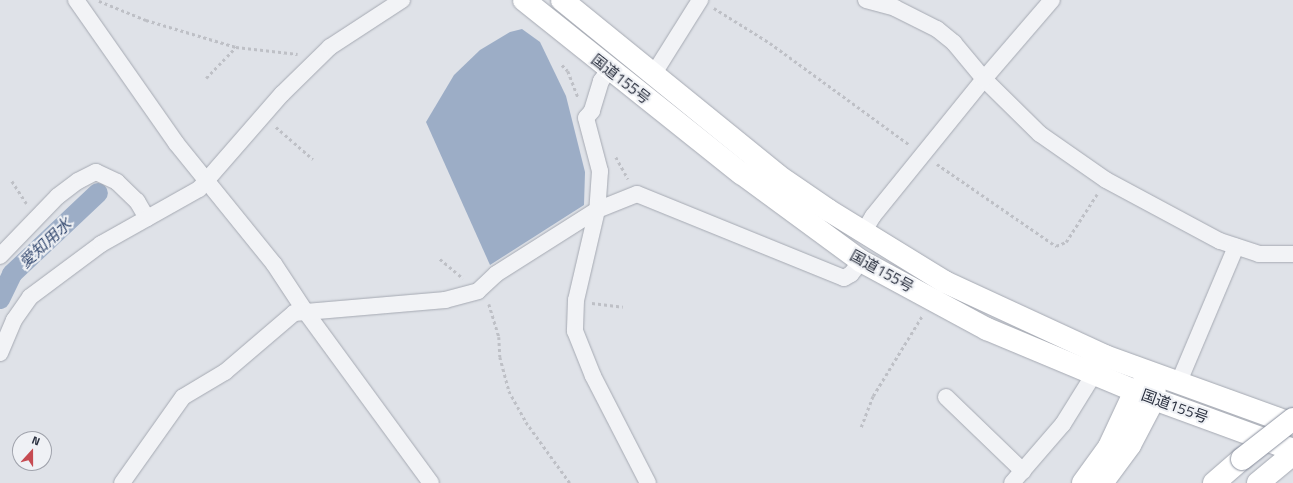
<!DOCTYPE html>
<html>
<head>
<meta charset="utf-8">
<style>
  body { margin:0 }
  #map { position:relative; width:1293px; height:483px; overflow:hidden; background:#dfe2e8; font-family:"Titillium Web","Noto Sans JP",sans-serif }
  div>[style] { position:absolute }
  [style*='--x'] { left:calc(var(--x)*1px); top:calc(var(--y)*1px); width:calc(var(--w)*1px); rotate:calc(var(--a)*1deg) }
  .water>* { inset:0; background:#9cadc6 }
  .canal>* { height:20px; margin:-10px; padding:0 10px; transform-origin:10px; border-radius:10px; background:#9cadc6 }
  .path>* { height:2.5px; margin-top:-1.25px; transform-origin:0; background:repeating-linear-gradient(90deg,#bec0c6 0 3px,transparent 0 6px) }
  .roads { filter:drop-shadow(0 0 1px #a5a9b2) drop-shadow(0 0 1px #a5a9b2) }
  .street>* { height:16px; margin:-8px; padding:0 8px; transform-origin:8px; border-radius:8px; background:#f2f3f6 }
  .highway>* { height:22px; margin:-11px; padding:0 11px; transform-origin:11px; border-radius:11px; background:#fff }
  .bridges { filter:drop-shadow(0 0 1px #888e9d) drop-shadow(0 0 1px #888e9d) }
  .highway-bridge>* { height:22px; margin:-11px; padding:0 11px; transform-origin:11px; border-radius:11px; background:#fff }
  span { translate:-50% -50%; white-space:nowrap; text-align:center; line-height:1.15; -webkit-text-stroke:4px #eff1f5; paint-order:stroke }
  .street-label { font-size:15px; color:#292f3e }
  .water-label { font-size:16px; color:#354a70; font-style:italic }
  .north { position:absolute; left:12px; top:431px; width:40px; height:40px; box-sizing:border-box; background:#eff1f5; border:1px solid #a0a3ac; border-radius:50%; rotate:21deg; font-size:11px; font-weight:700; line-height:16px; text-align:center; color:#292f3e }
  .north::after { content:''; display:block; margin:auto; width:14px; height:18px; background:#c64b52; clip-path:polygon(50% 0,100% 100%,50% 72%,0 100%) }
</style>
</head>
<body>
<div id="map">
  <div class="water">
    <i style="clip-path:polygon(522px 29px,540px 42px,566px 96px,585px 172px,584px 205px,490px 265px,426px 122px,454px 75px,480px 50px,510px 32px)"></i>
  </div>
  <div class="canal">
    <i style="--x:0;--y:299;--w:28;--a:-64"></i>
    <i style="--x:12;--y:274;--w:118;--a:-43.3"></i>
  </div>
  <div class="path">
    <i style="--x:99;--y:1;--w:51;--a:22"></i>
    <i style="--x:146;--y:20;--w:94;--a:16.7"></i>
    <i style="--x:236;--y:47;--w:62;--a:6.4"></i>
    <i style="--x:714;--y:8;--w:66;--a:32"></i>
    <i style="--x:770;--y:43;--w:173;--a:36.1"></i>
    <i style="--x:562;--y:65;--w:8;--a:45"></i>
    <i style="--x:568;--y:71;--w:28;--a:69"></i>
    <i style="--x:206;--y:78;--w:43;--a:-45.9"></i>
    <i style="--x:276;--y:127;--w:49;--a:40.9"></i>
    <i style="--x:616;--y:157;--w:25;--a:61"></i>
    <i style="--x:937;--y:164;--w:145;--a:34.6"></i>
    <i style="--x:1056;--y:246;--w:11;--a:-22"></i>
    <i style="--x:1066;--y:242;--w:57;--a:-57.1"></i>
    <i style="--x:12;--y:181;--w:27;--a:57"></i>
    <i style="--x:440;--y:259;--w:30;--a:40"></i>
    <i style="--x:592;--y:303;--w:31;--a:7"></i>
    <i style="--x:489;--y:304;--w:34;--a:73"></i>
    <i style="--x:499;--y:337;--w:20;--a:87"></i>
    <i style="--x:500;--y:357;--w:35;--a:75"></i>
    <i style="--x:509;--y:391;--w:35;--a:61"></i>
    <i style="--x:526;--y:422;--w:75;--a:54.2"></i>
    <i style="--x:861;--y:427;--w:33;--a:-69"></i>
    <i style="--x:873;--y:396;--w:94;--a:-58.5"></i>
  </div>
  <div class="roads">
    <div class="street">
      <i style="--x:76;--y:0;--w:174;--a:55"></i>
      <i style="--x:176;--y:143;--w:156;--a:51"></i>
      <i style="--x:274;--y:264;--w:56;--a:56.6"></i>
      <i style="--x:305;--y:311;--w:213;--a:53.8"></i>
      <i style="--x:866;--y:0;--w:30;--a:15"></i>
      <i style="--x:895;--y:8;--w:47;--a:26.6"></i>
      <i style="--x:937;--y:29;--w:22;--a:39"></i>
      <i style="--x:954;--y:43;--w:47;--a:50.2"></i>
      <i style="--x:984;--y:79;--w:78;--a:44.5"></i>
      <i style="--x:1040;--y:134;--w:80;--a:34.9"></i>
      <i style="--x:1106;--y:180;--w:129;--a:28.2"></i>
      <i style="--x:1220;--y:241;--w:41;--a:18.4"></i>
      <i style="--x:1259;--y:254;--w:34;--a:0"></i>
      <i style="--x:609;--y:70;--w:14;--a:126"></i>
      <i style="--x:601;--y:81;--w:31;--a:107"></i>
      <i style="--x:592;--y:111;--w:9;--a:131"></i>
      <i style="--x:586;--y:118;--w:55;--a:75.2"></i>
      <i style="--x:600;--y:171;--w:39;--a:94"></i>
      <i style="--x:597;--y:210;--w:92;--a:103.1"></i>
      <i style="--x:576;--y:300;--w:31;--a:92"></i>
      <i style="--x:575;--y:331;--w:48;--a:68.2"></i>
      <i style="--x:593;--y:376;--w:120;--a:62.8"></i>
      <i style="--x:653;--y:75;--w:89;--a:-57.9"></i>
      <i style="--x:864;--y:231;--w:17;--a:-59"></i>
      <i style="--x:873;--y:216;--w:176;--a:-51"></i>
      <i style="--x:984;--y:79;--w:104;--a:-49.3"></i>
      <i style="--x:0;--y:256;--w:83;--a:-46"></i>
      <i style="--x:58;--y:196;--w:25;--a:-37"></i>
      <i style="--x:78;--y:181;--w:20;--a:-27"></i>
      <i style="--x:96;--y:172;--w:23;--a:25"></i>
      <i style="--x:117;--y:182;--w:28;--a:44"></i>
      <i style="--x:137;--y:201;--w:20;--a:60"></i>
      <i style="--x:0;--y:353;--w:36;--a:-67"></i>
      <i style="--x:14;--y:320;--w:28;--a:-55"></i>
      <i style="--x:30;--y:297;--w:89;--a:-36.7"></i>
      <i style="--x:101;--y:244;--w:112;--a:-29.3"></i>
      <i style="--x:199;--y:189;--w:126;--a:-48.9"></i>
      <i style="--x:282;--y:94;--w:67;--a:-44.4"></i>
      <i style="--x:330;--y:47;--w:86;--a:-33.1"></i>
      <i style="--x:1178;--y:384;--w:149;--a:-67.1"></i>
      <i style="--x:946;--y:397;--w:107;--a:43.9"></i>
      <i style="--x:122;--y:483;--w:105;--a:-54.7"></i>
      <i style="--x:183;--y:397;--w:49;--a:-30.8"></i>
      <i style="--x:225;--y:372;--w:91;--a:-40.5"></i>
      <i style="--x:294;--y:313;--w:152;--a:-4.9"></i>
      <i style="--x:445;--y:300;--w:34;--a:-15"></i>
      <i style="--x:478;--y:291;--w:25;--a:-43"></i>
      <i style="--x:496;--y:274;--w:120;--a:-32.4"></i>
      <i style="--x:597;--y:210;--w:43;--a:-21.8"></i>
      <i style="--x:637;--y:194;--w:223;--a:22.1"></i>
      <i style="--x:844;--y:278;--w:8;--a:-30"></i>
      <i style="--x:851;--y:274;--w:16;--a:-52"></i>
      <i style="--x:1012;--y:483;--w:78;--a:-49.2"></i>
      <i style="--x:1063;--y:424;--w:59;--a:-58.2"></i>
    </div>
    <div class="highway">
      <i style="--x:524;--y:0;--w:278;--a:38.6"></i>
      <i style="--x:741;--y:173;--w:149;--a:36.3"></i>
      <i style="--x:861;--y:261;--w:143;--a:28.4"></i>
      <i style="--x:987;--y:329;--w:181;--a:22.7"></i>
      <i style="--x:1154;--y:399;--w:148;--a:20.1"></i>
      <i style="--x:562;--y:0;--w:277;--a:39.1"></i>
      <i style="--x:777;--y:175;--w:62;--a:34.5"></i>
      <i style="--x:828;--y:210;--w:137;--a:31.6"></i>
      <i style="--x:945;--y:282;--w:176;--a:24.8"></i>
      <i style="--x:1105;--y:356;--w:200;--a:19.9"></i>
      <i style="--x:1083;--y:483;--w:44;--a:-54.2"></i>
      <i style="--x:1109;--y:447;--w:62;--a:-65.1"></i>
      <i style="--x:1135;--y:391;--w:15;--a:-37"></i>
      <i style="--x:1102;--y:483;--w:47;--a:-53.6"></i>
      <i style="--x:1130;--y:445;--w:52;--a:-62.4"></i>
      <i style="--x:1154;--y:399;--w:14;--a:-86"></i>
      <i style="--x:1214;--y:483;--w:37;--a:-41"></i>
      <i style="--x:1258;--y:483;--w:45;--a:-39.6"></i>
    </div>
  </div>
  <div class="bridges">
    <div class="highway-bridge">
      <i style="--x:1242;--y:459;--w:65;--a:-38.1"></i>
    </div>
  </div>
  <div class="street-label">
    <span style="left:621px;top:79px;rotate:38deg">国道155号</span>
    <span style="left:882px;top:271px;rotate:29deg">国道155号</span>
    <span style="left:1175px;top:406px;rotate:20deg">国道155号</span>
  </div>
  <div class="water-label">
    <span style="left:45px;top:243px;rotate:-43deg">愛知用水</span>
  </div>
  <div class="north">N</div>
</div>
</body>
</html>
